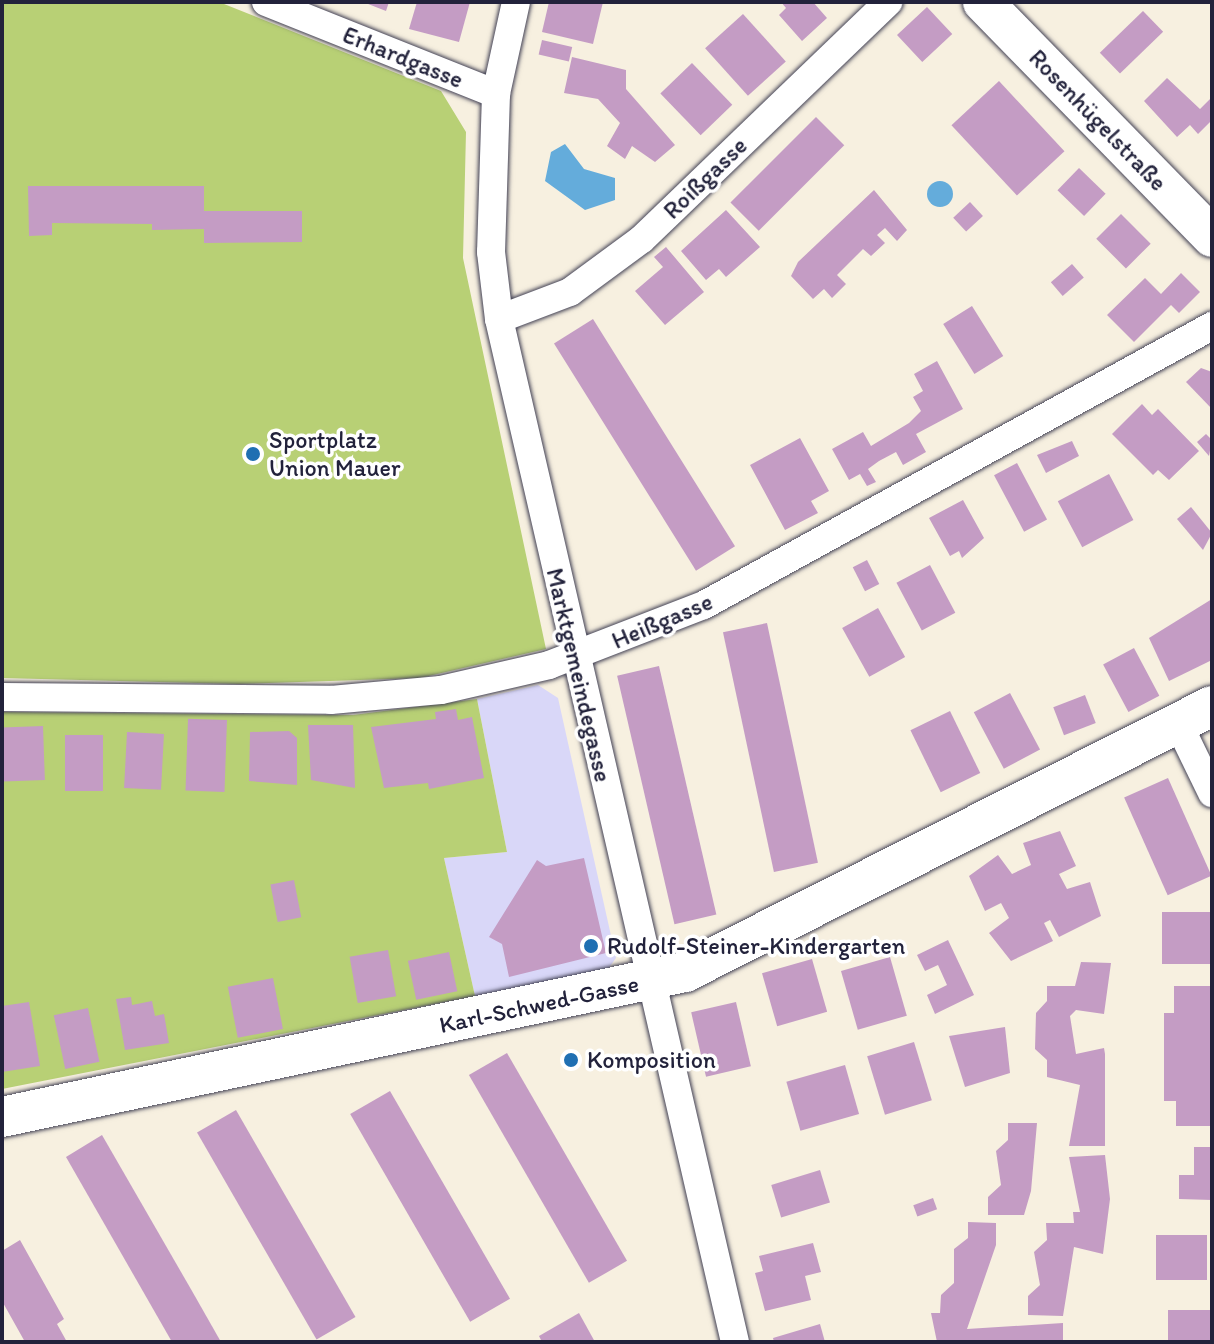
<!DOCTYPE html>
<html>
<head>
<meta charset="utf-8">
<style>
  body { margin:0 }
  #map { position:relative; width:1214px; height:1344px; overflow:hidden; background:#f7f0e0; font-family:Itim,sans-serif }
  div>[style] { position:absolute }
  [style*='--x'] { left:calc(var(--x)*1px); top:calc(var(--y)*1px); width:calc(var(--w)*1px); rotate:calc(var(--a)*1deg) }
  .built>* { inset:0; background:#d9d7f8 }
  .green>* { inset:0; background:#b8d075 }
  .water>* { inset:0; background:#64acdb }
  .round { border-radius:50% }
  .building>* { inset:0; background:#c49cc4; transform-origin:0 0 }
  .roads { filter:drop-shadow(0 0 2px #424154) drop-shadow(0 0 2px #424154) }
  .street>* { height:28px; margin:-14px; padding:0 14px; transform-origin:14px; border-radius:14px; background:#fff }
  .secondary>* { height:40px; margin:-20px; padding:0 20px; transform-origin:20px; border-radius:20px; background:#fff }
  .dots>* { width:22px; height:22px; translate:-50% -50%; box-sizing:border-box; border:4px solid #fff; border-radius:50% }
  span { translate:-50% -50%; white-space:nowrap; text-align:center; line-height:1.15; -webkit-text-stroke:7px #fff; paint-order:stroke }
  .street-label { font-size:24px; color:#22223b }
  .poi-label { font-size:24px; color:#22223b }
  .left { translate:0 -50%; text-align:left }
  .frame { position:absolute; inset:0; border:4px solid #22223b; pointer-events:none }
</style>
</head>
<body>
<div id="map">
  <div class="built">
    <i style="clip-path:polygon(538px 685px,558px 698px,616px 958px,608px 969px,475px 996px,444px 858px,507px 852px,477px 699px)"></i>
  </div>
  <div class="green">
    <i style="clip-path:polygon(2px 2px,219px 2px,441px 91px,466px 132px,463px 258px,546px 649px,420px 678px,238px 684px,2px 678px)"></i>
    <i style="clip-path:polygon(477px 699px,507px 852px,444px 858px,475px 996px,2px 1089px,2px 712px,353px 715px)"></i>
  </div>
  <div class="water">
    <i style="clip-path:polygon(565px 144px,584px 169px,615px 178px,615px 200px,585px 210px,545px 181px,551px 152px)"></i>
    <i class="round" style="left:927px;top:181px;width:26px;height:26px"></i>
  </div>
  <div class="building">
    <i style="clip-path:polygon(363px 2px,389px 2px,386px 11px)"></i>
    <i style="clip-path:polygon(417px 2px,470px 2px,459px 42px,409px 29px)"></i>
    <i style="clip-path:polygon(549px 2px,603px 2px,593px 44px,542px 32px)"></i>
    <i style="clip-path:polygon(781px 2px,813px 2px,827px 18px,802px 41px,779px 15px,786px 8px)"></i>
    <i style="left:927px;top:7px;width:37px;height:41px;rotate:47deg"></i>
    <i style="left:1143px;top:11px;width:29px;height:60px;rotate:46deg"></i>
    <i style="left:743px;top:14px;width:64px;height:51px;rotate:48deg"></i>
    <i style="left:542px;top:40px;width:31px;height:15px;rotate:13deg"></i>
    <i style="clip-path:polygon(572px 57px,626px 70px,626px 89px,675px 145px,655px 162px,632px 146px,625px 159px,607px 146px,620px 123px,598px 99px,564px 93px)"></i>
    <i style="left:692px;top:63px;width:58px;height:44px;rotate:46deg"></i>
    <i style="clip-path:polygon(1167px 78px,1200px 109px,1212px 97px,1212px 120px,1198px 134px,1190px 125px,1177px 137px,1144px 101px)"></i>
    <i style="left:999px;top:81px;width:96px;height:65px;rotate:47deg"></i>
    <i style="left:816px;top:117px;width:40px;height:121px;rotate:45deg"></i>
    <i style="left:1079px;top:168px;width:37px;height:31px;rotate:44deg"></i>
    <i style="clip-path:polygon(28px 186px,204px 186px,204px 211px,302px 211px,302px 242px,204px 243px,204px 229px,152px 230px,152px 224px,52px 223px,52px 235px,29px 236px)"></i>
    <i style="clip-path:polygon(874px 190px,907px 230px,897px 241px,885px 228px,877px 235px,885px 243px,871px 256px,863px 249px,837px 275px,846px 284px,832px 298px,824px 289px,813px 299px,791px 276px,798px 262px)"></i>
    <i style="left:970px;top:202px;width:19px;height:23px;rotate:47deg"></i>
    <i style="clip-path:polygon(726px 210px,760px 247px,726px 277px,719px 269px,706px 280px,681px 251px)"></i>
    <i style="left:1121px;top:214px;width:42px;height:35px;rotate:45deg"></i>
    <i style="clip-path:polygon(666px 247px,704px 292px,665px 325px,635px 291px,663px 267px,654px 257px)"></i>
    <i style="left:1072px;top:264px;width:18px;height:28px;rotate:49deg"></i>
    <i style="clip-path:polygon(1181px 273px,1200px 292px,1179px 313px,1171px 305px,1134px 342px,1107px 315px,1145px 278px,1161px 294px)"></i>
    <i style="left:972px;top:306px;width:59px;height:34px;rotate:58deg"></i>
    <i style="left:593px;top:319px;width:268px;height:46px;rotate:58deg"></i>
    <i style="clip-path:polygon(937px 361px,963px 409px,916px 434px,926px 452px,903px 465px,896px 452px,879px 461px,868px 469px,876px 482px,867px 486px,860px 474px,849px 480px,832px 449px,863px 432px,871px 446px,909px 423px,921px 411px,913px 397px,923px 391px,914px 374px)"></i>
    <i style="clip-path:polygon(1201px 368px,1212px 372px,1212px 409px,1186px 382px)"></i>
    <i style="clip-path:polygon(1142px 404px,1152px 415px,1158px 409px,1199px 451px,1169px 480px,1158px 470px,1153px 475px,1112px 434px)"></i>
    <i style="clip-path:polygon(1206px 434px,1212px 440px,1209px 456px,1197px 442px)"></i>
    <i style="clip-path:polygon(800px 438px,829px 491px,811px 501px,818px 513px,785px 530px,750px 465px)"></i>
    <i style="clip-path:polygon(1072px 441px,1079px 456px,1046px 473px,1037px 455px)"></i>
    <i style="left:1017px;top:463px;width:64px;height:26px;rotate:62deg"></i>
    <i style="left:1109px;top:474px;width:52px;height:58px;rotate:62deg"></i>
    <i style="clip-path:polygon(963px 500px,984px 538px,962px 558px,959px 551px,950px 556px,929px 518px)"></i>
    <i style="clip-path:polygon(1191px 507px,1212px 533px,1203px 550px,1177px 519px)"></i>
    <i style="left:867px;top:560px;width:27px;height:16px;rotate:63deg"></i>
    <i style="left:930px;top:565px;width:54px;height:38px;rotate:62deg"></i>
    <i style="clip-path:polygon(1212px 599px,1212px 660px,1169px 681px,1149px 638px)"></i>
    <i style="left:878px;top:608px;width:56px;height:41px;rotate:61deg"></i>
    <i style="left:767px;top:623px;width:245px;height:45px;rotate:78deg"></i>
    <i style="left:1134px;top:648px;width:54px;height:35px;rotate:62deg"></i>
    <i style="left:659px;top:666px;width:255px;height:43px;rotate:77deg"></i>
    <i style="left:1010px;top:693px;width:64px;height:41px;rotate:62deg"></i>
    <i style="left:1085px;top:695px;width:30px;height:34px;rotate:69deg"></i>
    <i style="clip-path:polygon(456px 709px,458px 720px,472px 717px,484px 778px,429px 789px,428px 783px,384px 788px,371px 727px,436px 719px,435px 712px)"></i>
    <i style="left:950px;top:711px;width:69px;height:44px;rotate:64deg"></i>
    <i style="left:227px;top:720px;width:72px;height:39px;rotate:92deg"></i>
    <i style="clip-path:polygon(308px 725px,353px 725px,355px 788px,311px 780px)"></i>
    <i style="left:43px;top:726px;width:54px;height:41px;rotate:88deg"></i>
    <i style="clip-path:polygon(289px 731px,297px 738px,297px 785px,249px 781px,250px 732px)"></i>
    <i style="left:127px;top:732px;width:37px;height:56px;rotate:3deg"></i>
    <i style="left:65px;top:735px;width:38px;height:56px"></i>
    <i style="left:1168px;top:778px;width:107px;height:48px;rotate:66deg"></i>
    <i style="clip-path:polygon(1060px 831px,1076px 866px,1059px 874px,1067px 889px,1090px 882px,1101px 916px,1059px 937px,1050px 920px,1044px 923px,1053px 941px,1011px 961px,989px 933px,1009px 918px,1001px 903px,985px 911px,969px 876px,998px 855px,1012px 874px,1031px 865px,1023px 843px)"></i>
    <i style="clip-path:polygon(584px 858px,606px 953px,509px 977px,502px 944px,489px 937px,537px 860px,546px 866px)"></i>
    <i style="left:294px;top:880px;width:38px;height:24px;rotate:79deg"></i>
    <i style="left:1162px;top:912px;width:50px;height:52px"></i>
    <i style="clip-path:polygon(948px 940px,974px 995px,935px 1014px,927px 995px,947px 985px,938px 965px,925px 971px,917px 955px)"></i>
    <i style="left:388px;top:950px;width:47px;height:39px;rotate:80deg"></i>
    <i style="left:449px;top:952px;width:40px;height:42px;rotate:78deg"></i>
    <i style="left:890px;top:957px;width:61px;height:51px;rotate:74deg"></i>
    <i style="left:812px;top:959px;width:55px;height:52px;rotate:74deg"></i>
    <i style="clip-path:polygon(1081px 962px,1111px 963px,1104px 1014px,1076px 1010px,1070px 1016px,1076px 1054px,1104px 1048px,1105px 1054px,1105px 1146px,1069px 1146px,1080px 1085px,1047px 1077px,1047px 1060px,1035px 1049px,1036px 1013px,1047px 1001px,1047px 986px,1075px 986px)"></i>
    <i style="left:273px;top:978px;width:52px;height:46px;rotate:79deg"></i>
    <i style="clip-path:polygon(1174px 986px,1212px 986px,1212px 1126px,1176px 1126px,1176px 1101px,1164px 1101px,1164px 1013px,1174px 1013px)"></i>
    <i style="clip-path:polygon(131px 997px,132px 1005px,152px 1001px,155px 1016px,164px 1014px,169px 1043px,125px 1050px,116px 999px)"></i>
    <i style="clip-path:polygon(29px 1002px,40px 1066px,2px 1072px,2px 1006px)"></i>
    <i style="left:736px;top:1002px;width:66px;height:46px;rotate:77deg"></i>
    <i style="left:88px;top:1008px;width:55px;height:35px;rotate:78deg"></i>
    <i style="clip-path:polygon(1005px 1027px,1010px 1073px,965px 1087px,949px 1036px)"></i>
    <i style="left:914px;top:1042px;width:61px;height:49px;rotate:73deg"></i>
    <i style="left:507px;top:1053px;width:240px;height:44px;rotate:60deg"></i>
    <i style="left:845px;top:1065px;width:51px;height:61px;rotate:74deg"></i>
    <i style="left:390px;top:1091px;width:240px;height:46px;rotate:60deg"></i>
    <i style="left:236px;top:1110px;width:239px;height:45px;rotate:60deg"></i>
    <i style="clip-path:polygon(1008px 1123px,1037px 1123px,1031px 1191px,1024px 1215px,988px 1215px,988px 1197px,1001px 1185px,996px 1151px,1008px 1140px)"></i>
    <i style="clip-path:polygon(102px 1135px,192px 1291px,221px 1342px,172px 1342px,66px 1157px)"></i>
    <i style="clip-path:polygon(1194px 1147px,1212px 1147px,1212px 1200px,1179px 1199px,1179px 1175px,1194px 1175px)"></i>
    <i style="clip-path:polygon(1105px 1155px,1110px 1199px,1103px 1254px,1074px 1247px,1063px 1316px,1028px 1315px,1028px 1296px,1040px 1285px,1034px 1252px,1047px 1240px,1046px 1223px,1074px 1223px,1073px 1212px,1080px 1212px,1069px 1157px)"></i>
    <i style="left:820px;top:1170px;width:34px;height:51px;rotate:73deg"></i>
    <i style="left:933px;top:1198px;width:12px;height:21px;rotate:70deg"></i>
    <i style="clip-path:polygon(968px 1222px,996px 1223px,996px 1245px,967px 1329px,1063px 1323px,1063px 1342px,937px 1342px,931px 1313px,940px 1313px,941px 1295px,954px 1283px,954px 1249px,968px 1238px)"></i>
    <i style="left:1156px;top:1235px;width:51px;height:45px"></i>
    <i style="clip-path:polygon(20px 1240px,64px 1319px,57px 1324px,67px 1342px,25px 1342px,2px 1301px,2px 1251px)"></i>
    <i style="clip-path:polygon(813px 1243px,821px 1272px,805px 1276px,811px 1300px,765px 1311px,755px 1273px,763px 1271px,759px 1256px)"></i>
    <i style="left:1168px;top:1310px;width:44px;height:32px"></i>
    <i style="clip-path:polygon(579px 1313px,595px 1342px,542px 1342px,539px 1336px)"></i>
    <i style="clip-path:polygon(820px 1324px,825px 1342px,774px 1342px,773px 1338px)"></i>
  </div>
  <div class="roads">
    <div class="street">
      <i style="--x:266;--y:2;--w:248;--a:21.8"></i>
      <i style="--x:516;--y:2;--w:94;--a:102.3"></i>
      <i style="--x:496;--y:94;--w:158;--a:91.8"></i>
      <i style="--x:491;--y:252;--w:67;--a:83.2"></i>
      <i style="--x:499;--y:319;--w:1050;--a:77.01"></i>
      <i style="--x:499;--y:319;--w:76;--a:-20.8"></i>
      <i style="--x:570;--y:292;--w:89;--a:-36.4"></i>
      <i style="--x:642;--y:239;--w:342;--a:-43.9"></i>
      <i style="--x:2;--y:697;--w:329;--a:0.5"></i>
      <i style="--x:331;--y:700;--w:110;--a:-5.2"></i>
      <i style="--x:441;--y:690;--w:111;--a:-13"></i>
      <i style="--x:549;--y:665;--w:166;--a:-21.2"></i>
      <i style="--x:704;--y:605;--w:580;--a:-28.78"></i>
      <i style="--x:1178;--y:723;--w:78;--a:64.1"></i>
    </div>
    <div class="secondary">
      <i style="--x:983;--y:2;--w:328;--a:45.7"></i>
      <i style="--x:2;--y:1117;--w:698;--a:-11.99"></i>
      <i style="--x:685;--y:972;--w:590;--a:-26.78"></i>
    </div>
  </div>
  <div class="dots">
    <i style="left:253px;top:454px;background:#1f6fb2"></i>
    <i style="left:591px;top:946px;background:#1f6fb2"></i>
    <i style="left:571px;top:1060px;background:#1f6fb2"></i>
  </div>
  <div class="street-label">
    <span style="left:403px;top:57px;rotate:22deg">Erhardgasse</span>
    <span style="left:1098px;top:120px;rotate:46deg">Rosenhügelstraße</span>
    <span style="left:705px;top:178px;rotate:-44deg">Roißgasse</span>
    <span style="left:662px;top:621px;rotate:-23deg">Heißgasse</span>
    <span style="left:579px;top:675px;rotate:77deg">Marktgemeindegasse</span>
    <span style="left:539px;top:1004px;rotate:-12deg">Karl-Schwed-Gasse</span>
  </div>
  <div class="poi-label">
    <span class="left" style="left:269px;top:454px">Sportplatz<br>Union Mauer</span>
    <span class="left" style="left:607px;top:946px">Rudolf-Steiner-Kindergarten</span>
    <span class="left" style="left:587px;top:1060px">Komposition</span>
  </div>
  <div class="frame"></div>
</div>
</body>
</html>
